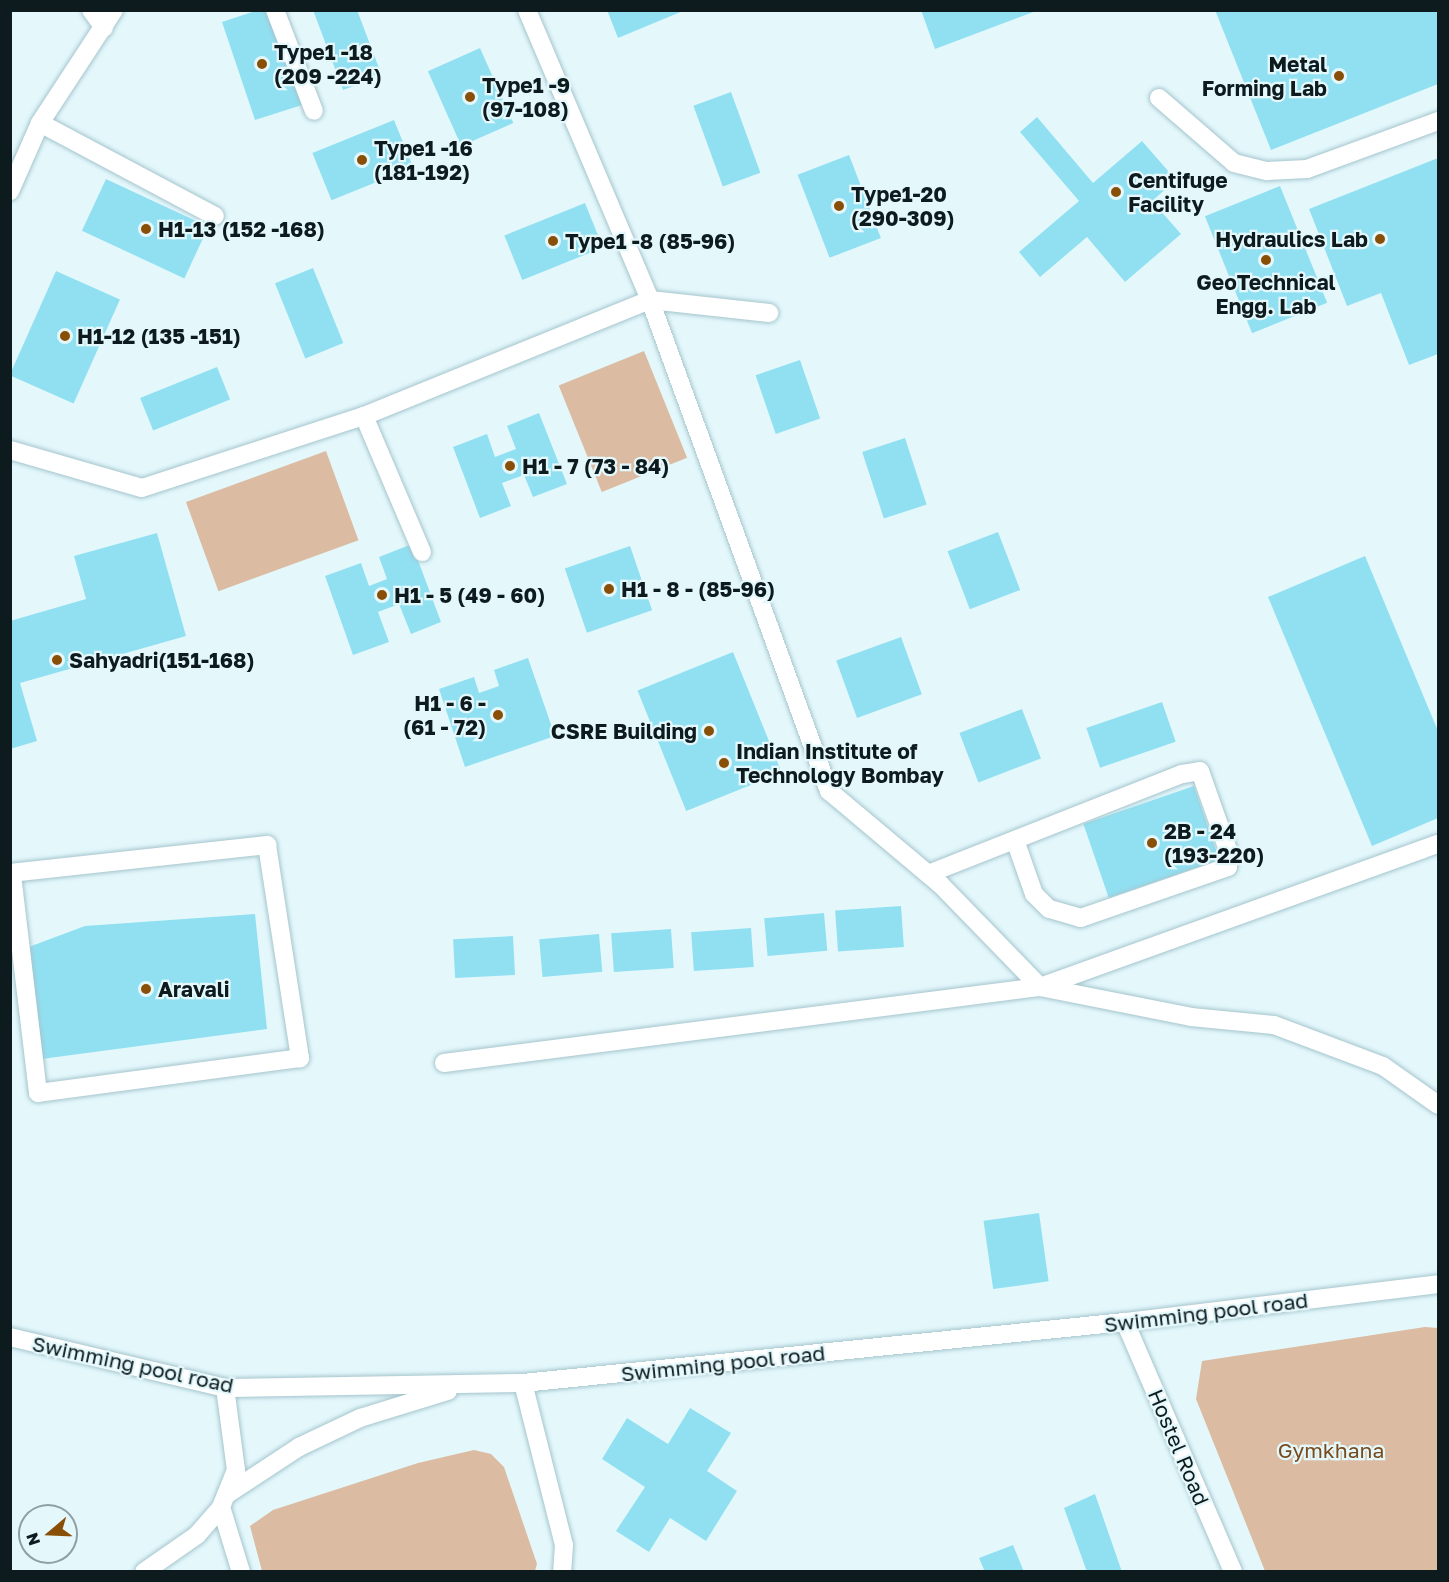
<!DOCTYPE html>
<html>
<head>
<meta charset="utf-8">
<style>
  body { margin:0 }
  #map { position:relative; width:1449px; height:1582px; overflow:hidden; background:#e4f8fc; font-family:"Golos Text",sans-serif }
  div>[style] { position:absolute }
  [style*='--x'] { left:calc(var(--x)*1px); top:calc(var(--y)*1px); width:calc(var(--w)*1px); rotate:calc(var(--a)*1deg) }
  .green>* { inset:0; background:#dbbba1; transform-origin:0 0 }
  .building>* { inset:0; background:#91e0f2; transform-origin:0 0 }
  .roads { filter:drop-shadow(0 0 2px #a5c5cd) drop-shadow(0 0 2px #a5c5cd) }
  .lane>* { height:18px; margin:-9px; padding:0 9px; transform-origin:9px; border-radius:9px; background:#fff }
  .dots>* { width:16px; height:16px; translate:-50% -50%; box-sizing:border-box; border:3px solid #e4f8fc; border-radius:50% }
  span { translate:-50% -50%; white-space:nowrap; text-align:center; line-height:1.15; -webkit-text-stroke:4.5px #e4f8fc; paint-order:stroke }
  .poi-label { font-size:21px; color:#0e1b1e; font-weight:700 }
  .left { translate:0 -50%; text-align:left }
  .right { translate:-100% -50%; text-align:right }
  .street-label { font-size:21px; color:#0e1b1e }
  .park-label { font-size:21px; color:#794a1a }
  .frame { position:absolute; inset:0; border:12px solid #0e1b1e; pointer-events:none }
  .north { position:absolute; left:18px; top:1504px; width:60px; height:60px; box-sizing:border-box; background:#e4f8fc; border:2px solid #8ea0a3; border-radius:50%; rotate:251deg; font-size:16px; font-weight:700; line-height:24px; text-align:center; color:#0e1b1e }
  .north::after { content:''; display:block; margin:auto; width:21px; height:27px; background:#894f07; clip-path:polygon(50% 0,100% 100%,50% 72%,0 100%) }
</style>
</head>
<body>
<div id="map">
  <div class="green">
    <i style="left:644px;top:351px;width:115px;height:92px;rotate:68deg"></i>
    <i style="left:326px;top:451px;width:95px;height:149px;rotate:70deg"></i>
    <i style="clip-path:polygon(1425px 1327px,1438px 1328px,1438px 1571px,1265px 1571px,1196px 1399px,1202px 1361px)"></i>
    <i style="clip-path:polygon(474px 1450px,491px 1454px,504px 1467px,537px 1564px,535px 1571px,262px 1571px,250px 1526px,273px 1510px,418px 1463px)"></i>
  </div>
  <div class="building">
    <i style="clip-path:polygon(258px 10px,271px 10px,302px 105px,255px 120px,222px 22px)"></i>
    <i style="clip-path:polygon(313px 10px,357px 10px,382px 76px,343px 90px)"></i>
    <i style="clip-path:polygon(607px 10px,683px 10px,683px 11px,618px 38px)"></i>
    <i style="clip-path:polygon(921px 10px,1036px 10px,1036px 11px,935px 49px)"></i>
    <i style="clip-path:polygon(1215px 10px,1438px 10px,1438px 84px,1271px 150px)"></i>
    <i style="left:480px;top:48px;width:82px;height:57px;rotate:66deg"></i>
    <i style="left:731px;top:92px;width:86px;height:40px;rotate:70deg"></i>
    <i style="clip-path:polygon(1037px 117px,1093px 183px,1142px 141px,1176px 180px,1152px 201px,1181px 234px,1125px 282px,1087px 237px,1040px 277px,1019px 252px,1079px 201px,1020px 132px)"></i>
    <i style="left:394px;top:120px;width:51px;height:88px;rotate:68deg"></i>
    <i style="left:849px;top:155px;width:89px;height:55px;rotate:69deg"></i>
    <i style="clip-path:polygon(1438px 158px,1438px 354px,1409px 365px,1381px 293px,1347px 306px,1309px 209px)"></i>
    <i style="left:106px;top:179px;width:113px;height:57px;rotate:25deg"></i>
    <i style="left:1280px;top:186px;width:126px;height:81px;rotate:68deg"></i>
    <i style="left:585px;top:203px;width:48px;height:87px;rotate:68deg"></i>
    <i style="left:313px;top:268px;width:81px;height:41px;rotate:68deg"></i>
    <i style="left:56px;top:271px;width:70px;height:114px;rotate:24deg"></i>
    <i style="left:800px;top:360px;width:62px;height:47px;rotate:71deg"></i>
    <i style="left:217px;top:367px;width:35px;height:83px;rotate:68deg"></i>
    <i style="clip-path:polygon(539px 413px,567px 484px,533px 497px,524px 475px,502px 483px,511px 506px,480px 518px,453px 447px,487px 434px,495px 457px,516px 449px,507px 426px)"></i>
    <i style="left:905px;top:438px;width:70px;height:45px;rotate:72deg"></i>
    <i style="left:998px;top:532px;width:62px;height:54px;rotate:69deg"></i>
    <i style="clip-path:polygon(157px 533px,186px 636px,20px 683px,37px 741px,10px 749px,10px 621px,86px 599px,74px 556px)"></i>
    <i style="clip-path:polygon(412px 544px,441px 622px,411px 634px,399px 604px,378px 612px,389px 642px,353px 655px,325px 576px,361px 563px,369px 586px,387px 579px,379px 557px)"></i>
    <i style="left:630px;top:546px;width:68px;height:69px;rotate:71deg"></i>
    <i style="clip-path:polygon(1365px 556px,1438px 731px,1438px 818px,1372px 846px,1268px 597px)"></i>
    <i style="left:901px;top:637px;width:61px;height:69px;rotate:70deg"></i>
    <i style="left:733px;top:652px;width:130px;height:103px;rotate:68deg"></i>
    <i style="clip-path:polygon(528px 658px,555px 736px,465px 767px,439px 689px,474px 677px,479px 693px,499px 686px,494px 670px)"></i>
    <i style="left:1162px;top:702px;width:42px;height:80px;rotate:71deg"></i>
    <i style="left:1022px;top:709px;width:53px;height:67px;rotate:69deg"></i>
    <i style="left:1194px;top:786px;width:78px;height:117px;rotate:71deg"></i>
    <i style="left:901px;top:906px;width:41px;height:66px;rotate:86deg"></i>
    <i style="left:824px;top:913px;width:38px;height:60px;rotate:85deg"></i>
    <i style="clip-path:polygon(255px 914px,267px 1029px,34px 1060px,26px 948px,85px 926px)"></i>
    <i style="left:751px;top:928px;width:39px;height:60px;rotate:86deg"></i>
    <i style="left:671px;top:929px;width:39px;height:60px;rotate:86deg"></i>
    <i style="left:599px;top:934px;width:38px;height:60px;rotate:85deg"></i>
    <i style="left:513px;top:936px;width:39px;height:60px;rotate:87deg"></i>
    <i style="left:1039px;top:1213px;width:69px;height:56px;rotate:82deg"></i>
    <i style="clip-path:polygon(690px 1408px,731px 1433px,707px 1471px,737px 1491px,706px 1541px,670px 1518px,649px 1552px,616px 1531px,645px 1487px,602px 1459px,627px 1418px,668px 1444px)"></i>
    <i style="clip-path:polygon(1095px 1494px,1122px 1572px,1087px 1572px,1064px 1508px)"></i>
    <i style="clip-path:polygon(1013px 1545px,1024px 1572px,985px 1572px,979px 1558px)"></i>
  </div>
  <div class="roads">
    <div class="lane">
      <i style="--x:91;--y:10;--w:22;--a:54"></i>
      <i style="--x:275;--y:10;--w:108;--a:68.9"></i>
      <i style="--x:527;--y:10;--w:315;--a:67"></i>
      <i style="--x:650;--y:300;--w:523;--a:69.97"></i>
      <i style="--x:829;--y:791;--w:145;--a:40"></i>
      <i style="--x:940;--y:884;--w:144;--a:45.8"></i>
      <i style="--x:1040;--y:987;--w:154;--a:11.2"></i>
      <i style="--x:1191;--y:1017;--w:83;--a:5.5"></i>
      <i style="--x:1274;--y:1025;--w:116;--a:20.6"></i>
      <i style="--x:1383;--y:1066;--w:67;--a:35.3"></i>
      <i style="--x:1159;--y:98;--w:99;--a:40.9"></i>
      <i style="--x:1234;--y:163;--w:34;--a:14"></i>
      <i style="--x:1267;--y:171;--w:40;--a:-2.9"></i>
      <i style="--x:1307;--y:169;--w:140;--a:-20.1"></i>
      <i style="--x:40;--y:123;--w:198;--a:28"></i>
      <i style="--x:10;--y:191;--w:74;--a:-66.2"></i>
      <i style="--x:40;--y:123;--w:135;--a:-56.8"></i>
      <i style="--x:364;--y:416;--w:148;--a:66.9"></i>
      <i style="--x:10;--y:450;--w:137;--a:16.1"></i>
      <i style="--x:142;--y:488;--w:233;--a:-18"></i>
      <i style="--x:364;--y:416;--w:309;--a:-22.1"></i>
      <i style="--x:650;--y:300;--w:120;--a:6.2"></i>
      <i style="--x:10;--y:873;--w:259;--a:-6.2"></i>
      <i style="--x:267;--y:845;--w:216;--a:81.2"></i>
      <i style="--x:300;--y:1058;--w:264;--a:172.4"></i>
      <i style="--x:38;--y:1093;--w:221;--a:-96.8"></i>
      <i style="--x:928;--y:874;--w:273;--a:-21.5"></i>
      <i style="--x:1182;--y:774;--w:18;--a:-9"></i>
      <i style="--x:1200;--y:771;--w:84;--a:70.5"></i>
      <i style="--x:1228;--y:850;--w:17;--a:90"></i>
      <i style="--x:1228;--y:867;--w:156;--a:160.9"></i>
      <i style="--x:1081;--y:918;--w:33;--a:-164"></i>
      <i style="--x:1049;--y:909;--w:21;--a:-135"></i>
      <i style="--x:1034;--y:894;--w:57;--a:-109.4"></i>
      <i style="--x:444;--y:1063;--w:601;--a:-7.27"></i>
      <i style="--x:1040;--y:987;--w:423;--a:-19.8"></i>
      <i style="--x:1125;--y:1322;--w:272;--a:66.6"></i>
      <i style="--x:10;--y:1337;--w:221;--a:13.3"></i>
      <i style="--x:225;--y:1388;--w:298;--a:-1"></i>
      <i style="--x:523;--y:1383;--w:605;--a:-5.79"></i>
      <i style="--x:1125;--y:1322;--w:315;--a:-6.9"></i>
      <i style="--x:523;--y:1383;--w:167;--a:75.8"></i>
      <i style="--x:564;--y:1545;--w:27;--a:94"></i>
      <i style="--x:226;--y:1495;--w:87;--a:-33.3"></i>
      <i style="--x:299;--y:1447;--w:68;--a:-25.4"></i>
      <i style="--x:360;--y:1418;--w:92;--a:-17.1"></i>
      <i style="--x:221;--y:1507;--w:68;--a:72.9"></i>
      <i style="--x:144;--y:1572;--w:65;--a:-34.9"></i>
      <i style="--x:197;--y:1535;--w:37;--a:-49"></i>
      <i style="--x:221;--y:1507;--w:40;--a:-68"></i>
      <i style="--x:236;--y:1470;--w:83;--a:-97.6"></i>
    </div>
  </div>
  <div class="dots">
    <i style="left:262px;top:64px;background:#894f07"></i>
    <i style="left:1339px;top:76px;background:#894f07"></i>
    <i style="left:470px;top:97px;background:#894f07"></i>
    <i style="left:362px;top:160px;background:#894f07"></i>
    <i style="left:1116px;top:192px;background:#894f07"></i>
    <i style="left:839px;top:206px;background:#894f07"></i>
    <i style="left:146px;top:229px;background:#894f07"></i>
    <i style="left:1380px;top:239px;background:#894f07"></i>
    <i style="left:553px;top:241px;background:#894f07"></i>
    <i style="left:1266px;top:260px;background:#894f07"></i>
    <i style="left:65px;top:336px;background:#894f07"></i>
    <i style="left:510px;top:466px;background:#894f07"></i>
    <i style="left:609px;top:589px;background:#894f07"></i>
    <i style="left:382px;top:595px;background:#894f07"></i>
    <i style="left:57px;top:660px;background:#894f07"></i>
    <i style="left:498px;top:715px;background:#894f07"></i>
    <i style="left:709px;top:731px;background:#894f07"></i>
    <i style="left:724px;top:763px;background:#894f07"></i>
    <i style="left:1152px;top:843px;background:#894f07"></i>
    <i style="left:146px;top:989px;background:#894f07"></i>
  </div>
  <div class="poi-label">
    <span class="left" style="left:274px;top:64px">Type1 -18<br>(209 -224)</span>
    <span class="right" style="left:1327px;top:76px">Metal<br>Forming Lab</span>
    <span class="left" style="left:482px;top:97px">Type1 -9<br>(97-108)</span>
    <span class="left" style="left:374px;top:160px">Type1 -16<br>(181-192)</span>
    <span class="left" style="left:1128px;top:192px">Centifuge<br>Facility</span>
    <span class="left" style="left:851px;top:206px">Type1-20<br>(290-309)</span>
    <span class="left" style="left:158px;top:229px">H1-13 (152 -168)</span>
    <span class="right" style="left:1368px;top:239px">Hydraulics Lab</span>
    <span class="left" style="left:565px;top:241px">Type1 -8 (85-96)</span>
    <span style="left:1266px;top:294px">GeoTechnical<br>Engg. Lab</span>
    <span class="left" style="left:77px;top:336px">H1-12 (135 -151)</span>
    <span class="left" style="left:522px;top:466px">H1 - 7 (73 - 84)</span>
    <span class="left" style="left:621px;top:589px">H1 - 8 - (85-96)</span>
    <span class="left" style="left:394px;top:595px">H1 - 5 (49 - 60)</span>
    <span class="left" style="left:69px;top:660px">Sahyadri(151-168)</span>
    <span class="right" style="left:486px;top:715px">H1 - 6 -<br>(61 - 72)</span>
    <span class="right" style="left:697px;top:731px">CSRE Building</span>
    <span class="left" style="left:736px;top:763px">Indian Institute of<br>Technology Bombay</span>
    <span class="left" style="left:1164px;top:843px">2B - 24<br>(193-220)</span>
    <span class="left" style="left:158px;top:989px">Aravali</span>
  </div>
  <div class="street-label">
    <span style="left:1206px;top:1312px;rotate:-7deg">Swimming pool road</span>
    <span style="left:723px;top:1363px;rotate:-6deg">Swimming pool road</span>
    <span style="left:133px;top:1364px;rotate:12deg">Swimming pool road</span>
    <span style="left:1179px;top:1447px;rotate:67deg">Hostel Road</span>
  </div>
  <div class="park-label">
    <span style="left:1331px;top:1450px">Gymkhana</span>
  </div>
  <div class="frame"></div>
  <div class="north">N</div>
</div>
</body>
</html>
